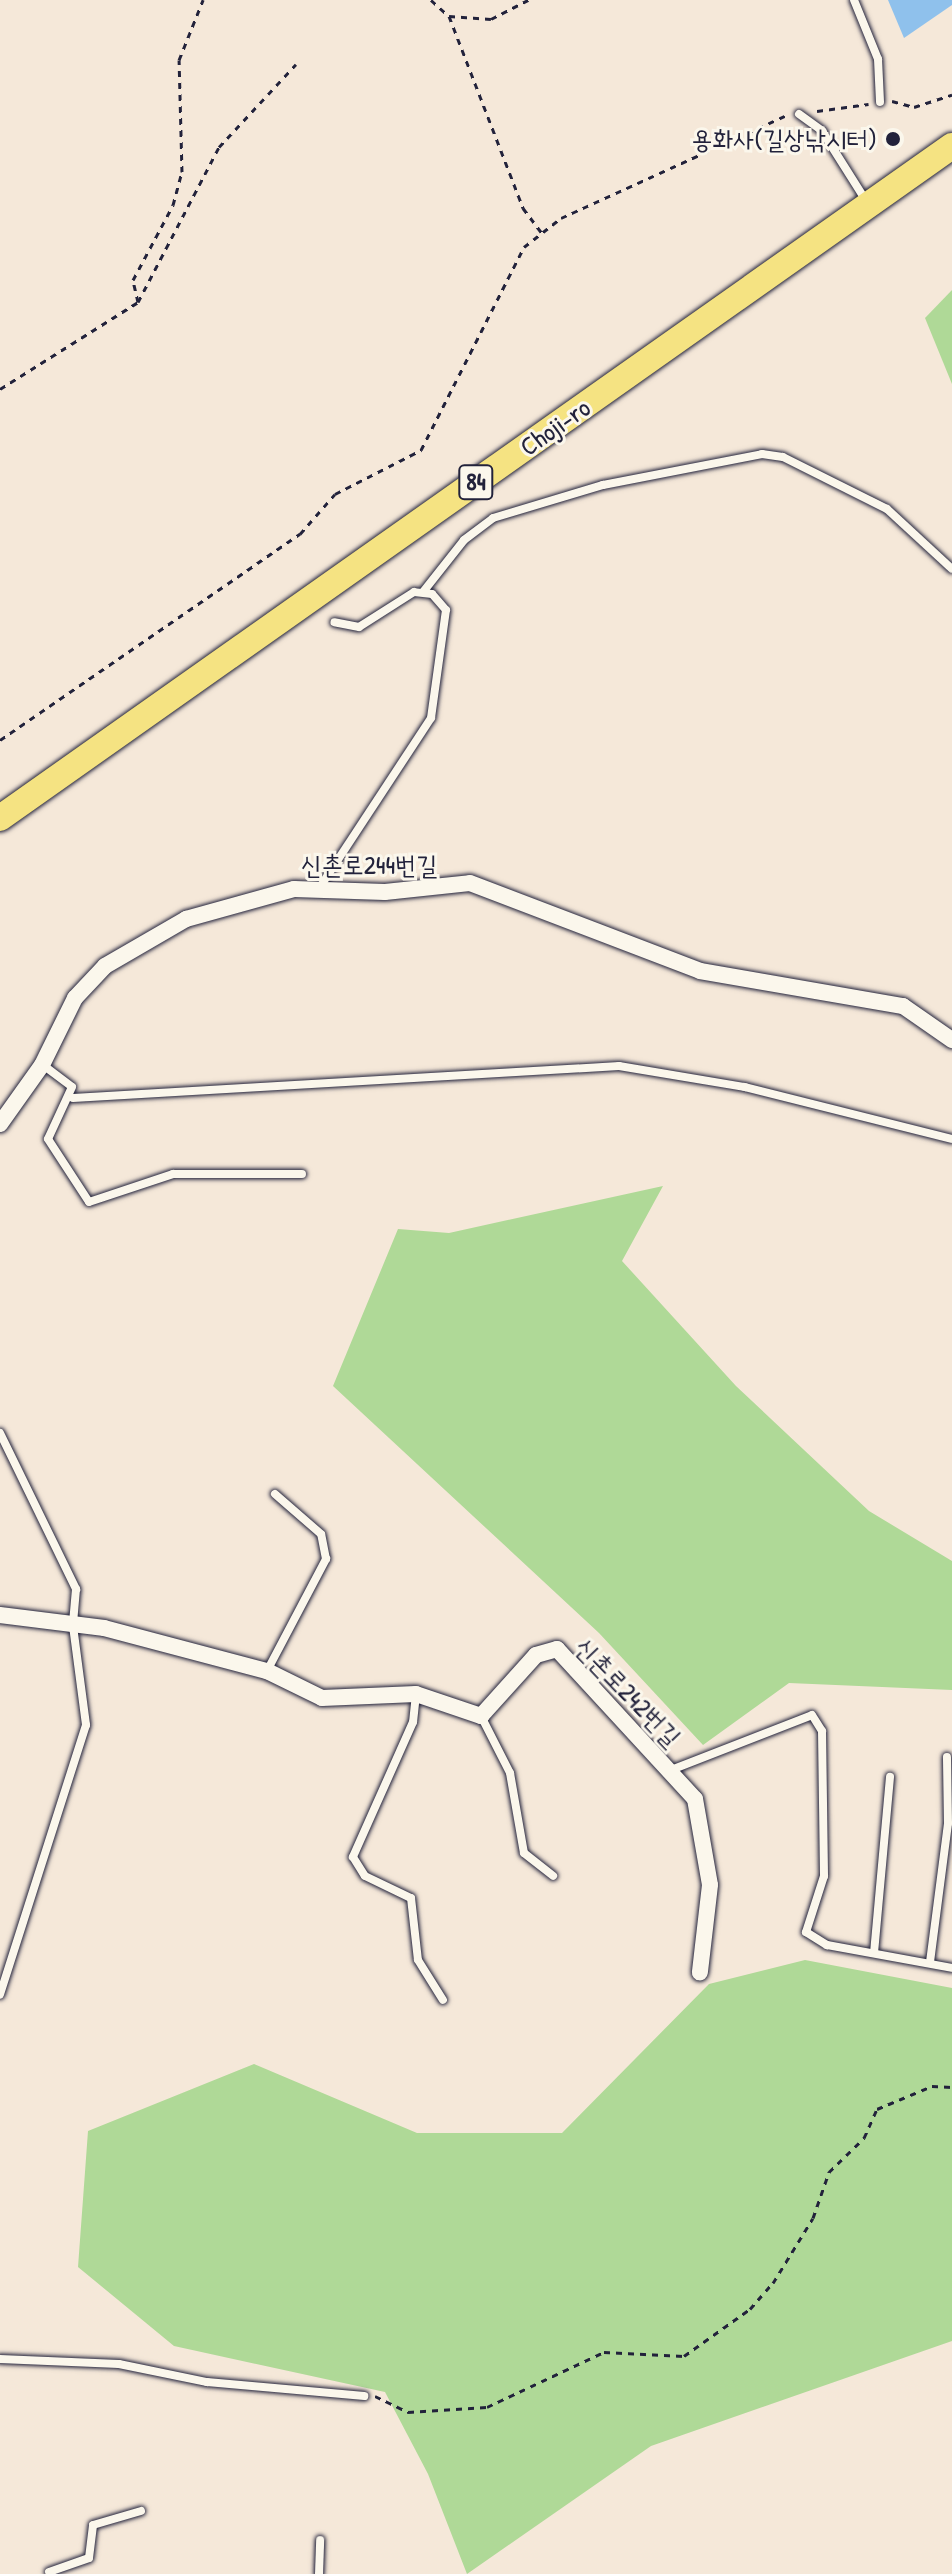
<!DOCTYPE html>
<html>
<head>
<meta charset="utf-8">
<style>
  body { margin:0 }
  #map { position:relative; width:952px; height:2574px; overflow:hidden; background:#f5e8d9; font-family:"Patrick Hand","Poor Story",sans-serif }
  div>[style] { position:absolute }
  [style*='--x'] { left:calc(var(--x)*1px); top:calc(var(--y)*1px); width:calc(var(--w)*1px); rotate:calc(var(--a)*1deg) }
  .green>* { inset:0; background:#afd997 }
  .water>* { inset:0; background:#8fc1ec }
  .path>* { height:3px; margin-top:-1.5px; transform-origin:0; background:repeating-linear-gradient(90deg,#22223b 0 6px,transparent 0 12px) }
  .roads { filter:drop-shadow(0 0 2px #22223b) drop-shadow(0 0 2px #22223b) }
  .service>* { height:8px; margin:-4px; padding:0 4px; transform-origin:4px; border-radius:4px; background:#fbf7ec }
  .minor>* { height:16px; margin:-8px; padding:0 8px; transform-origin:8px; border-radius:8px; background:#fbf7ec }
  .primary>* { height:26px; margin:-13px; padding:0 13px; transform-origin:13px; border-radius:13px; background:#f5e382 }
  .dots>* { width:22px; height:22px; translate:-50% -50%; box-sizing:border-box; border:4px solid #fbf7ec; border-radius:50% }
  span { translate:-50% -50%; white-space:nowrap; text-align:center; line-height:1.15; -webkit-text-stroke:6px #fbf7ec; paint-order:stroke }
  .shield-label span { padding:2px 6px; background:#fbf7ec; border:2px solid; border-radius:6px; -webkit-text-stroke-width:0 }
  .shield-label { font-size:24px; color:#22223b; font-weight:700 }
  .poi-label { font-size:26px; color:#22223b }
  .right { translate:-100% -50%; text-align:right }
  .street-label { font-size:26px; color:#22223b }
</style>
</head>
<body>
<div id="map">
  <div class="green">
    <i style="clip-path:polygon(952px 290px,952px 384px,925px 318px)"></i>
    <i style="clip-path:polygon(663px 1186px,622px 1261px,736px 1386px,869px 1511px,952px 1561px,952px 1690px,789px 1683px,703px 1745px,599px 1633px,333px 1386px,398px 1229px,449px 1233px)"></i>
    <i style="clip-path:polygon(805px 1960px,952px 1988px,952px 2341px,651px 2446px,467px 2574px,428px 2474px,385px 2392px,174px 2346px,78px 2267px,88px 2131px,254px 2064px,417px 2133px,562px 2133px,709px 1984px)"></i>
  </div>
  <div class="water">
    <i style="clip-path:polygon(888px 0,952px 0,952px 5px,904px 38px)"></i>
  </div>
  <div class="path">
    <i style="--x:431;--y:0;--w:24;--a:42"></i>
    <i style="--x:449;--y:16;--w:206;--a:68.9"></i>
    <i style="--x:523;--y:208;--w:31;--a:53"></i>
    <i style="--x:449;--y:16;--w:42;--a:4.1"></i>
    <i style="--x:491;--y:19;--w:42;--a:-27.2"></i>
    <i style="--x:892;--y:101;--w:23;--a:15"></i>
    <i style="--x:914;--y:107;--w:40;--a:-18"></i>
    <i style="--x:817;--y:111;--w:52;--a:-7.7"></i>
    <i style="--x:138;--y:302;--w:23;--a:-103"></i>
    <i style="--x:133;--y:280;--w:85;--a:-61.9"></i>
    <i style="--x:173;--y:205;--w:34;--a:-75"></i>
    <i style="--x:182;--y:172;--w:112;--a:-91.5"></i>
    <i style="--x:179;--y:60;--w:65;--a:-68.2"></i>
    <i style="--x:0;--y:389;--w:163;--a:-32.2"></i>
    <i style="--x:138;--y:302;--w:175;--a:-62.4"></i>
    <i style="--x:219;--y:147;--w:113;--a:-47.1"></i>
    <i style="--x:0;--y:740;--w:364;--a:-34.5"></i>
    <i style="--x:300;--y:534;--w:53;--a:-48.8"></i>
    <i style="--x:335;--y:494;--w:97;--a:-27.1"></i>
    <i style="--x:421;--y:450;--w:228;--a:-63.1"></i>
    <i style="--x:524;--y:247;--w:47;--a:-38.1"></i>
    <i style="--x:561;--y:218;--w:246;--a:-24.5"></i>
    <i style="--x:375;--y:2396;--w:37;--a:26"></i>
    <i style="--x:408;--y:2412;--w:79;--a:-3.6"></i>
    <i style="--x:487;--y:2407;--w:129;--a:-25.2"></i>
    <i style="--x:604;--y:2352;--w:80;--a:2.9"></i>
    <i style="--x:684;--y:2356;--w:81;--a:-35.5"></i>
    <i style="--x:750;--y:2309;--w:35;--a:-49"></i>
    <i style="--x:773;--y:2283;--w:76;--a:-58.4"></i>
    <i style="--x:813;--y:2218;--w:49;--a:-70.8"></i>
    <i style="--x:829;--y:2172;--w:49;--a:-44.2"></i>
    <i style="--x:864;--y:2138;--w:32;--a:-66"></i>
    <i style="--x:877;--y:2109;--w:60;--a:-22.7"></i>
    <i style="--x:932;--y:2086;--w:20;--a:3"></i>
  </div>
  <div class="roads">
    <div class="service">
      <i style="--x:854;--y:0;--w:64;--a:67.9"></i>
      <i style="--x:878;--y:59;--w:43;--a:87.3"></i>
      <i style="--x:799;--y:114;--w:29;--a:36"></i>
      <i style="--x:822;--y:131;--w:83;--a:57.8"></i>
      <i style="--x:423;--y:592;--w:66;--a:-51.7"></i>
      <i style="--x:464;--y:540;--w:36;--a:-37"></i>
      <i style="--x:493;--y:518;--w:115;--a:-16.7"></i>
      <i style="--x:603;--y:485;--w:162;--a:-11"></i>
      <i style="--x:762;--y:454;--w:21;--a:8"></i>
      <i style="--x:783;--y:457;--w:116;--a:26.6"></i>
      <i style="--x:887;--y:509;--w:88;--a:42.7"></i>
      <i style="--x:320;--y:887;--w:202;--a:-56.7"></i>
      <i style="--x:431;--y:718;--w:109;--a:-82.1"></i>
      <i style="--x:446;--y:610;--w:21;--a:-131"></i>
      <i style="--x:432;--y:594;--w:18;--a:-174"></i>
      <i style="--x:414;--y:592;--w:65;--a:147.5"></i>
      <i style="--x:359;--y:627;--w:25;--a:-169"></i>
      <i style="--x:43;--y:1065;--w:36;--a:37"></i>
      <i style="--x:72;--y:1087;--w:57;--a:114.8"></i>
      <i style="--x:48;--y:1139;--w:75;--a:56.9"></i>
      <i style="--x:89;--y:1202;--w:89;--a:-18.4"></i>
      <i style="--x:173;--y:1174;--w:129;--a:0"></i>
      <i style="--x:73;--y:1098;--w:547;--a:-3.35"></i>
      <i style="--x:619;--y:1066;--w:128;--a:9.5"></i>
      <i style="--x:745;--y:1087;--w:213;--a:14.1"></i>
      <i style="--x:0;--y:1433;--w:174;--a:64"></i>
      <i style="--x:76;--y:1589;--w:37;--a:95"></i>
      <i style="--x:73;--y:1626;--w:100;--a:82.5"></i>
      <i style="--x:86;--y:1725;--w:283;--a:107.7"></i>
      <i style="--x:267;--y:1671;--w:127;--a:-62.2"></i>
      <i style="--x:326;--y:1559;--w:25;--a:-101"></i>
      <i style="--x:321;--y:1534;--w:61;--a:-139"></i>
      <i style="--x:416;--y:1694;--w:28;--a:96"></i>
      <i style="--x:413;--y:1722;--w:148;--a:114"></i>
      <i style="--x:353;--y:1857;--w:22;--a:58"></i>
      <i style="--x:365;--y:1876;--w:51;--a:25.6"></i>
      <i style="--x:411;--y:1898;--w:62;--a:83.6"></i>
      <i style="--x:418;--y:1960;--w:47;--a:58"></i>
      <i style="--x:481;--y:1716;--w:64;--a:63"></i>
      <i style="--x:510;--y:1773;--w:81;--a:80.1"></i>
      <i style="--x:524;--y:1853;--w:37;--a:38"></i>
      <i style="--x:671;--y:1770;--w:151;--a:-21.3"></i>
      <i style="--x:812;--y:1715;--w:19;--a:58"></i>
      <i style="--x:822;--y:1731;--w:145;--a:89.2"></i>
      <i style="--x:824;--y:1876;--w:59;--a:107.8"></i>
      <i style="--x:806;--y:1932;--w:25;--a:32"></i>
      <i style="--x:827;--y:1945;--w:127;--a:10.4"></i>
      <i style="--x:874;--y:1953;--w:177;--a:-84.8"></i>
      <i style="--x:930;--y:1962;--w:140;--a:-82.6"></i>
      <i style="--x:948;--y:1823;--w:66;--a:-90.9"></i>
      <i style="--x:0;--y:2359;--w:119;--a:2.4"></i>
      <i style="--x:119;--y:2364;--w:90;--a:11.6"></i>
      <i style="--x:207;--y:2382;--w:158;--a:5.1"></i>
      <i style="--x:49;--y:2572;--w:42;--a:-19.3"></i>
      <i style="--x:89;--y:2558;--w:33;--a:-83"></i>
      <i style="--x:93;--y:2525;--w:50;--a:-16.3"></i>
      <i style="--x:319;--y:2574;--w:34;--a:-88"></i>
    </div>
    <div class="minor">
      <i style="--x:0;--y:1124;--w:72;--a:-54.6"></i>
      <i style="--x:42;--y:1065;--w:75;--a:-63.8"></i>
      <i style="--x:75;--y:998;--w:44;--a:-46.8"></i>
      <i style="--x:105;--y:966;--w:94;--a:-30.1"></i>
      <i style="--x:186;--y:919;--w:112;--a:-15.5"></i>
      <i style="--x:294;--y:889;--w:91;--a:1.9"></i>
      <i style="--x:385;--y:892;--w:85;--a:-6"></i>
      <i style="--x:470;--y:883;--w:246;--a:20.9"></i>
      <i style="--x:700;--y:971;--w:206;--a:9.8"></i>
      <i style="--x:903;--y:1006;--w:60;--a:34.8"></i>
      <i style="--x:0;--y:1615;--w:105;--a:7.1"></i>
      <i style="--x:104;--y:1628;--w:169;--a:14.8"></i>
      <i style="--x:267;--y:1671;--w:61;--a:26.1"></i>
      <i style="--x:322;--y:1698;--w:94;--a:-2.4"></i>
      <i style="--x:416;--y:1694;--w:69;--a:18.7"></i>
      <i style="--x:481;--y:1716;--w:82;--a:-48"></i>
      <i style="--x:536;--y:1655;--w:22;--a:-16"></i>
      <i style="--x:557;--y:1649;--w:204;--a:47.4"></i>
      <i style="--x:695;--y:1799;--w:87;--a:80.1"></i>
      <i style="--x:710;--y:1885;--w:88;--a:96.6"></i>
    </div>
    <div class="primary">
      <i style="--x:0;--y:818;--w:1165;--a:-35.22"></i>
    </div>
  </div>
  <div class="dots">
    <i style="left:893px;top:139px;background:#22223b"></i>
  </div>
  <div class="shield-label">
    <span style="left:476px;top:482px">84</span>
  </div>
  <div class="poi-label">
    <span class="right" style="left:877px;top:139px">용화사(길상낚시터)</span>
  </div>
  <div class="street-label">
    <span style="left:555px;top:427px;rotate:-35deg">Choji-ro</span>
    <span style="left:369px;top:865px">신촌로244번길</span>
    <span style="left:628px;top:1692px;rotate:46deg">신촌로242번길</span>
  </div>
</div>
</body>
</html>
